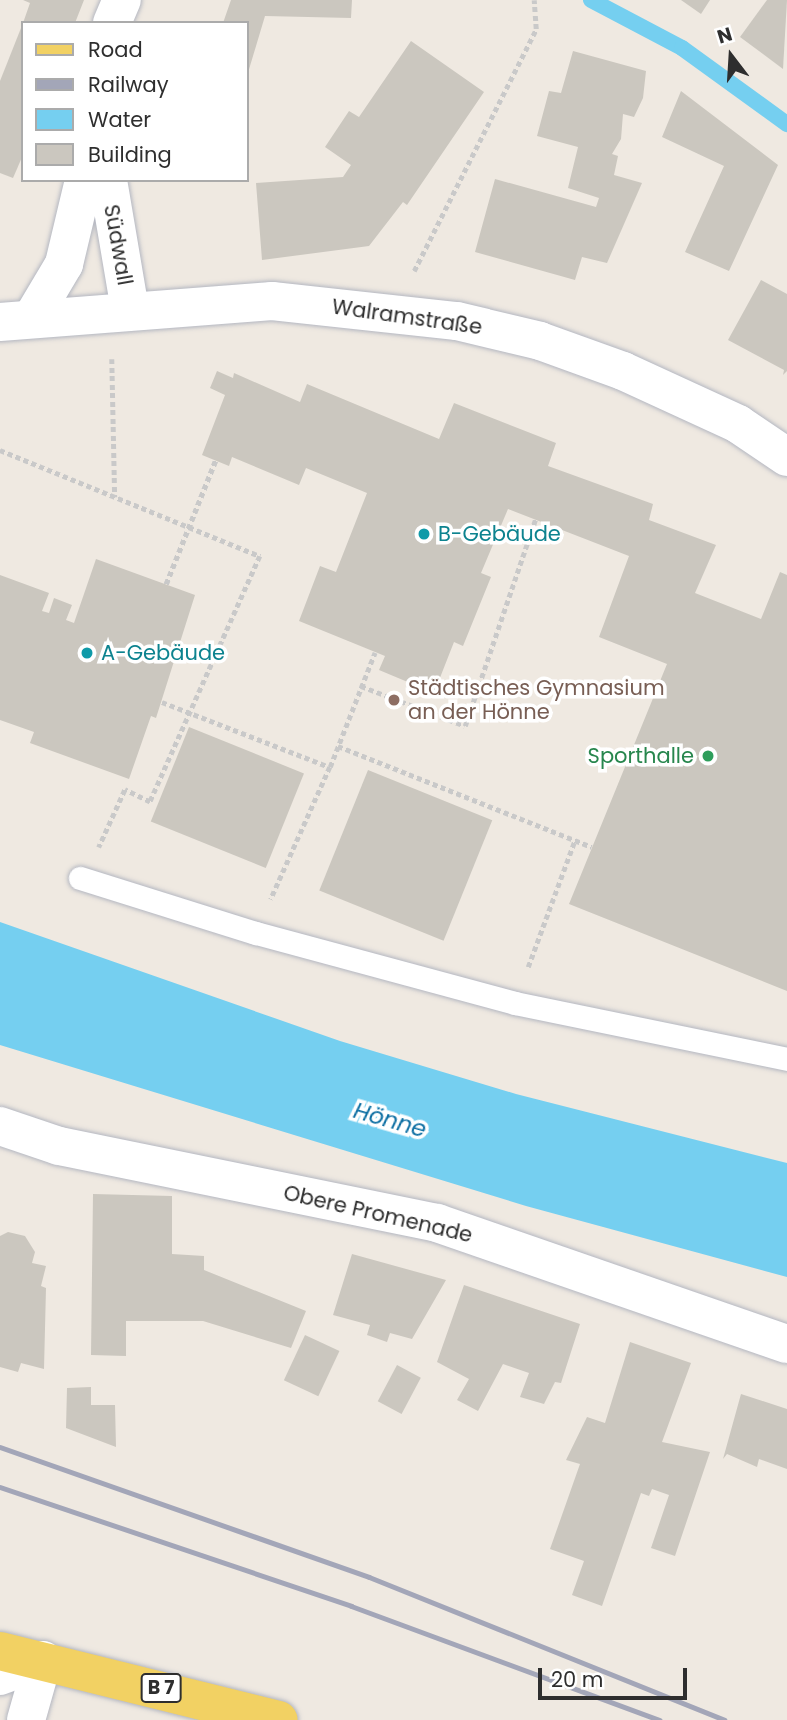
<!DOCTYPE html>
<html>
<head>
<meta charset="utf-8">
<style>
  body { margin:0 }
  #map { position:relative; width:787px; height:1720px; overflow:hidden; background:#efe9e1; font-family:Poppins,sans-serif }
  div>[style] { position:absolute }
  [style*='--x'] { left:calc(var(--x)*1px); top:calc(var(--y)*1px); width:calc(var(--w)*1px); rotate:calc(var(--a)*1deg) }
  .water>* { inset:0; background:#75cff0 }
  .stream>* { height:16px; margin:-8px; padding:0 8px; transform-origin:8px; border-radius:8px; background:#75cff0 }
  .building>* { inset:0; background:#cbc7bf; transform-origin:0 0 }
  .path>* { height:4.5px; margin-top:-2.25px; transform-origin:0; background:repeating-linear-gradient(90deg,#c9c9c9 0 5px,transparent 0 8.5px) }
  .roads { filter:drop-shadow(0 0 2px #b4b7c1) drop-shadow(0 0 2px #b4b7c1) }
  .lane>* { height:23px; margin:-11.5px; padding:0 11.5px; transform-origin:11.5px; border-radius:11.5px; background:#fff }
  .street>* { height:38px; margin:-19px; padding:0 19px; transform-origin:19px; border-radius:19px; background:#fff }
  .secondary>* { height:38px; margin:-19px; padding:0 19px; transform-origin:19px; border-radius:19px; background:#fff }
  .primary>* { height:38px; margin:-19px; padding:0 19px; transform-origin:19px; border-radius:19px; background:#f2d163 }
  .rail>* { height:5px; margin:-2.5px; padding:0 2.5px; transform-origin:2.5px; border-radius:2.5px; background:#a3a6b8 }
  .path-bridge>* { height:4.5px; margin-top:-2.25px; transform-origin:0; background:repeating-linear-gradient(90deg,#c9c9c9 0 5px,transparent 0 8.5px) }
  .dots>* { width:19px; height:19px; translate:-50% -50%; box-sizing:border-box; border:4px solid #fff; border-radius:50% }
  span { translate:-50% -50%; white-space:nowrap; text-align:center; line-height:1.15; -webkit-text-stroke:7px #fff; paint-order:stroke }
  .shield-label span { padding:2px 5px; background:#fff; border:2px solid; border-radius:5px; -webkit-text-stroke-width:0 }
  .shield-label { font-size:19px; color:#2e2e2e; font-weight:700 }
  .street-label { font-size:21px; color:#2e2e2e }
  .culture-label { font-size:21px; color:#0d838f }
  .left { translate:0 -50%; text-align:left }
  .education-label { font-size:21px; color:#785e54 }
  .leisure-label { font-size:21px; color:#27864d }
  .right { translate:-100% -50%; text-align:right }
  .water-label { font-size:23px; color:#0d6fa3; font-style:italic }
  .legend { position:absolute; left:21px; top:21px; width:228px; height:161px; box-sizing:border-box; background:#fff; border:2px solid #ababab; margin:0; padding:9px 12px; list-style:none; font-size:21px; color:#2e2e2e }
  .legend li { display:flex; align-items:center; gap:14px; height:35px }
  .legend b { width:35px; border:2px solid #ababab }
  .north { position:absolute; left:696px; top:21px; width:70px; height:70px; -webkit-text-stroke:5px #fff; paint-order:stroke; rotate:343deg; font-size:19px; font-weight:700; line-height:28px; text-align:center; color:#2e2e2e }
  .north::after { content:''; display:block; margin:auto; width:24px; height:32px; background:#2e2e2e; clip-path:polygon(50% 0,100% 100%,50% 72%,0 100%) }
  .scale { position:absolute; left:538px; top:1668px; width:149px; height:32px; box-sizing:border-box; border:4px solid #2e2e2e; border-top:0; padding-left:9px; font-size:21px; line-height:24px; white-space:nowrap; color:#2e2e2e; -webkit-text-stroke:5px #fff; paint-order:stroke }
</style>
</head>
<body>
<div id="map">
  <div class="water">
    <i style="clip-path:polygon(0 922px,340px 1041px,516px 1094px,787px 1163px,787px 1277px,526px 1206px,0 1045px)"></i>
  </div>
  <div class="stream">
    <i style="--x:591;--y:0;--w:103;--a:27.8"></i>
    <i style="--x:682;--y:48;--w:130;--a:35.9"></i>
  </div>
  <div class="building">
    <i style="clip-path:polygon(23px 0,84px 0,75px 23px,23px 23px,30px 3px)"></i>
    <i style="clip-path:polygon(231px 0,352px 0,351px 18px,265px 16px,247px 76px,247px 23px,223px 23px)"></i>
    <i style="clip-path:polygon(681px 0,710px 0,701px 14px)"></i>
    <i style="clip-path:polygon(767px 0,787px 0,783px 69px,740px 37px)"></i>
    <i style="clip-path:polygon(23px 23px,23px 155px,13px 178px,0 173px,0 81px)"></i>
    <i style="clip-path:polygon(411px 41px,484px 92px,407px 205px,403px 202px,369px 246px,262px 260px,256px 183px,343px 177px,351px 165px,325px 147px,349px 111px,359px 117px)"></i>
    <i style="clip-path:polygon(573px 51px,646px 71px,643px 98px,634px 117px,623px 114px,621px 139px,612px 154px,618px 156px,614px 175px,642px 183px,607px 263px,582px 257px,575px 280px,475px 252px,495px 179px,596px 207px,599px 198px,568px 188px,578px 147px,537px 136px,549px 91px,561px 93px)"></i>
    <i style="clip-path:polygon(681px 91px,778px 165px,729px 271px,685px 252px,724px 166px,662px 137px)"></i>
    <i style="clip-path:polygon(761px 280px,787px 294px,787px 371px,783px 375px,784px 370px,728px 340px)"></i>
    <i style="clip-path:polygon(217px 371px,233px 378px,234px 373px,300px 402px,307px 384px,439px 439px,454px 403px,556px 443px,548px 466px,653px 504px,649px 520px,716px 545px,695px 593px,761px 619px,780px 572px,787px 575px,787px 991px,569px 904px,667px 664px,599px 637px,629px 556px,508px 509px,481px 573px,491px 577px,463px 646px,454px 642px,434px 693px,379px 670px,385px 656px,299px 621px,320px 566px,336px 572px,367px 493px,306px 468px,299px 485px,232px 457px,229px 466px,202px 455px,225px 395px,210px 388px)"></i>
    <i style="clip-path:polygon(96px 559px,195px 595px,156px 718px,151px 716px,129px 779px,30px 743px,34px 732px,0 720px,0 575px,49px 593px,42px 611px,49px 613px,54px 598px,72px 605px,66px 620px,74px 623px)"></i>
    <i style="left:189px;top:727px;width:124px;height:102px;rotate:22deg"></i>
    <i style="left:368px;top:770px;width:134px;height:130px;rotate:22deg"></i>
    <i style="clip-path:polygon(93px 1194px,172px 1196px,172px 1254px,204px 1256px,204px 1270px,306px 1311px,291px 1348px,203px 1321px,126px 1321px,126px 1356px,91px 1355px)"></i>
    <i style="clip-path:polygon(8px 1232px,25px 1236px,35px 1252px,32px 1263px,46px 1266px,41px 1286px,46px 1288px,44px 1369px,21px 1363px,18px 1372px,0 1367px,0 1236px)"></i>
    <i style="clip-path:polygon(352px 1254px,446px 1280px,412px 1339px,390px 1333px,387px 1342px,367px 1335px,370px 1325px,333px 1315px)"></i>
    <i style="clip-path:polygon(464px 1285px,580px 1324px,561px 1383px,555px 1382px,544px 1404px,520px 1397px,529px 1373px,503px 1364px,478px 1411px,457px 1400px,469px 1379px,437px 1362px)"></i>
    <i style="left:305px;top:1335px;width:38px;height:50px;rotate:25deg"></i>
    <i style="clip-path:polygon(630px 1342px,691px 1363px,662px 1442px,710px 1452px,675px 1556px,651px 1548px,669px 1495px,652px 1489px,649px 1496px,641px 1493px,602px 1606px,572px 1595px,584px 1561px,550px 1549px,580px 1464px,566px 1460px,587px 1417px,605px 1423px)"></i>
    <i style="left:397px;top:1365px;width:27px;height:41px;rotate:28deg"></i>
    <i style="clip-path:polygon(91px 1387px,91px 1405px,115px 1405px,116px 1447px,66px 1428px,67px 1388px)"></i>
    <i style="clip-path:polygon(741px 1394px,787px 1409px,787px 1469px,759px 1459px,757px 1467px,727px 1454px,723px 1459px)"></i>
  </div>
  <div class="path">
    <i style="--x:414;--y:271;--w:271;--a:-63.2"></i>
    <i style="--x:536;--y:29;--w:29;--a:-94"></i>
    <i style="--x:112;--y:359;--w:138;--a:88.8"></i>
    <i style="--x:0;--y:450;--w:281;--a:22.2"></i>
    <i style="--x:260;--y:556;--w:269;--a:114.1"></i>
    <i style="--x:150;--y:802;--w:28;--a:-154"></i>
    <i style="--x:125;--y:790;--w:63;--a:114.5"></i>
    <i style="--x:166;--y:584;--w:135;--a:-68.2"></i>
    <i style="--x:361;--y:686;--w:111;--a:21"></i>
    <i style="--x:465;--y:726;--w:218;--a:-71.2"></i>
    <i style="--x:162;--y:702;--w:180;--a:21.2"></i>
    <i style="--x:330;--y:767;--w:145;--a:114.1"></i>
    <i style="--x:338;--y:746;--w:273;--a:21.7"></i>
    <i style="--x:330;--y:767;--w:123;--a:-68.6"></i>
    <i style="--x:528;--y:967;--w:135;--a:-69.7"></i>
  </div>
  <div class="roads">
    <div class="lane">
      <i style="--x:80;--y:878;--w:184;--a:17.4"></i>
      <i style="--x:256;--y:933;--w:268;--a:15.1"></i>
      <i style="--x:515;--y:1003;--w:278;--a:11.6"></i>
    </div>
    <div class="street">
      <i style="--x:112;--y:23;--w:25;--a:-67"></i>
      <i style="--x:108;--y:180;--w:132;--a:80.4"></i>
      <i style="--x:32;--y:318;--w:63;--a:-59.3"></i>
      <i style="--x:64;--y:264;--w:86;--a:-76.6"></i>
      <i style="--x:0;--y:322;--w:273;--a:-4.4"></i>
      <i style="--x:272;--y:301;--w:186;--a:6.2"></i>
      <i style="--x:457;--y:321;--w:85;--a:13.5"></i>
      <i style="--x:540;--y:341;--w:88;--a:19.9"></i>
      <i style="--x:623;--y:371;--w:127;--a:24.7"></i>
      <i style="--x:738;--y:424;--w:59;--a:34"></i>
      <i style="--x:0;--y:1126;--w:62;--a:18.7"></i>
      <i style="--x:59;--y:1146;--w:386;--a:11.5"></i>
      <i style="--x:437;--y:1223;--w:370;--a:19.1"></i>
    </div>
    <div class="secondary">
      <i style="--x:0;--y:1676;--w:46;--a:-20.4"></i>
      <i style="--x:26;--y:1720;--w:62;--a:-74.2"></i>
    </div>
    <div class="primary">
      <i style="--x:0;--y:1651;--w:287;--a:13.9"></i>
    </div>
  </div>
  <div class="rail">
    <i style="--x:0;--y:1447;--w:391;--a:19.4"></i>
    <i style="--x:369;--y:1577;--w:383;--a:21.9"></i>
    <i style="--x:0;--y:1487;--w:371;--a:18.7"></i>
    <i style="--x:351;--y:1606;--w:329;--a:20.3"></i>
  </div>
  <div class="path-bridge">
    <i style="--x:166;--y:584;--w:135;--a:-68.2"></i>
  </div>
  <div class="dots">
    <i style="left:424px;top:534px;background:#0f9aa8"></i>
    <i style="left:87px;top:653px;background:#0f9aa8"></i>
    <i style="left:394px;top:700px;background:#8d6e63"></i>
    <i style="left:708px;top:756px;background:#2e9e5b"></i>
  </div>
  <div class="shield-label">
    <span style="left:161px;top:1688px">B 7</span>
  </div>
  <div class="street-label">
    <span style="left:118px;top:245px;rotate:80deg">Südwall</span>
    <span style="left:407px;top:317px;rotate:8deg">Walramstraße</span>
    <span style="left:378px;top:1214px;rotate:13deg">Obere Promenade</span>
  </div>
  <div class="culture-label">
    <span class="left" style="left:438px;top:534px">B-Gebäude</span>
    <span class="left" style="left:101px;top:653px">A-Gebäude</span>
  </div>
  <div class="education-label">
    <span class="left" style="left:408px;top:700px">Städtisches Gymnasium<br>an der Hönne</span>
  </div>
  <div class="leisure-label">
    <span class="right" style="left:694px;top:756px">Sporthalle</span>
  </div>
  <div class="water-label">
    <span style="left:390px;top:1120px;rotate:16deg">Hönne</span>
  </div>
  <ul class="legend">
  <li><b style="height:9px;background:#f2d163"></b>Road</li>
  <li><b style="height:9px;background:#a3a6b8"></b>Railway</li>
  <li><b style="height:19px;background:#75cff0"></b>Water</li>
  <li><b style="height:19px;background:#cbc7bf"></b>Building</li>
  </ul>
  <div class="north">N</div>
  <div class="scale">20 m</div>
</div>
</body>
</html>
